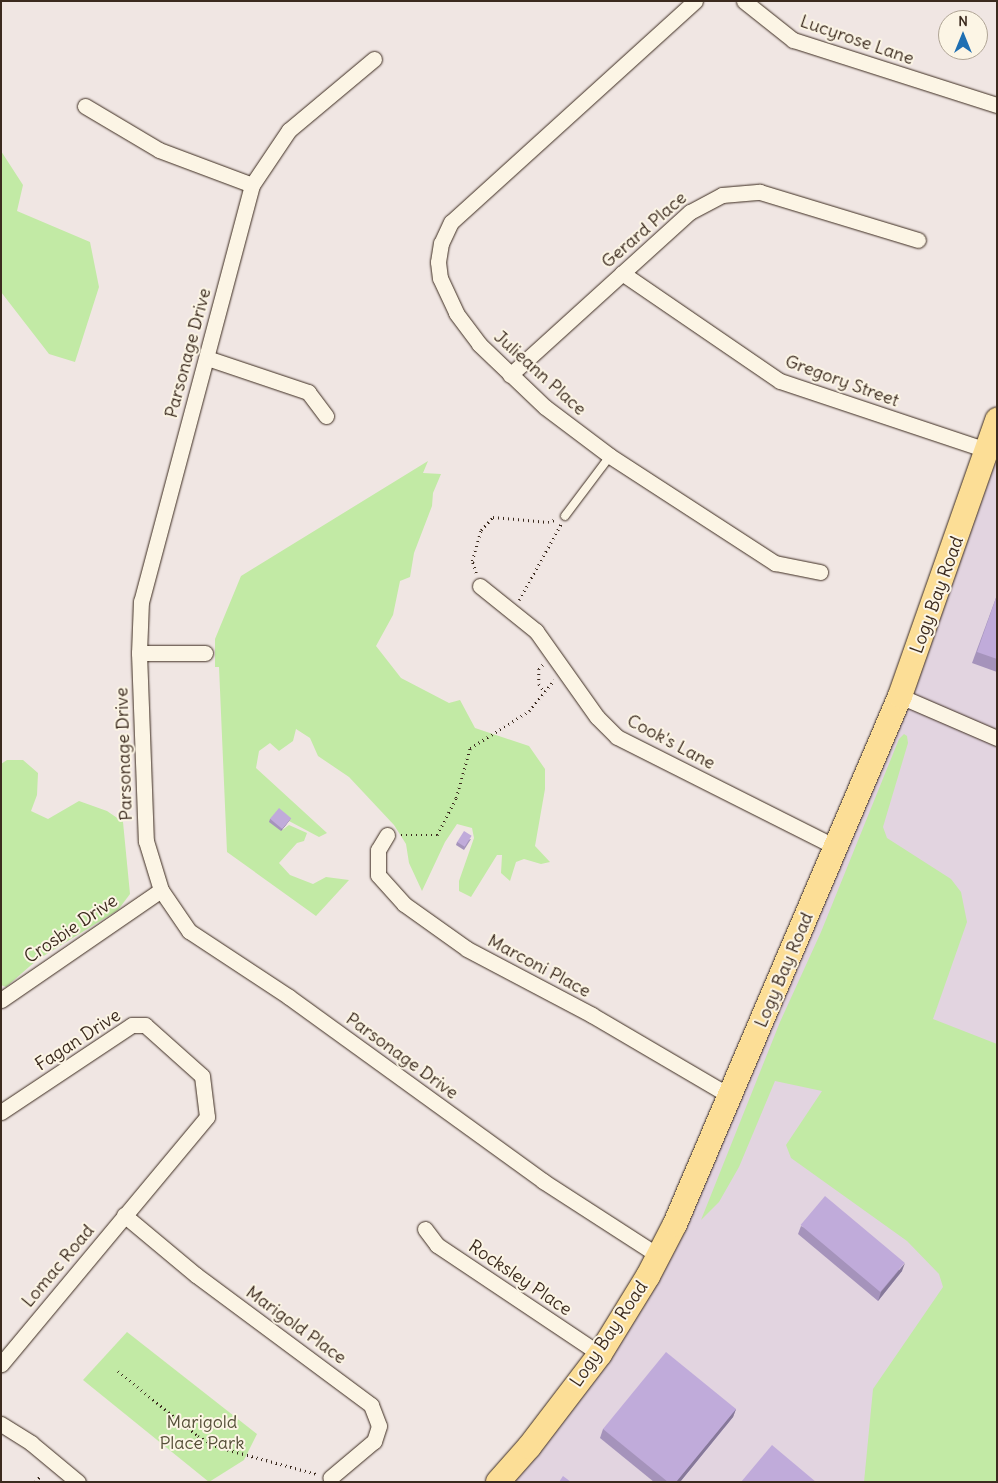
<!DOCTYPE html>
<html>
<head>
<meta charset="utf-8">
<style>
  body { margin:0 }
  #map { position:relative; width:998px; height:1483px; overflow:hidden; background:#f0e6e3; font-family:Delius,sans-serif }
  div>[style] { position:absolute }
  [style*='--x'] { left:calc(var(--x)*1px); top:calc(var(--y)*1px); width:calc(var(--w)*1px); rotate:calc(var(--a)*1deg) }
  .built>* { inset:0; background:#e2d4e0 }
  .green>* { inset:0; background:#c2eaa5 }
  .path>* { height:2.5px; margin-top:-1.25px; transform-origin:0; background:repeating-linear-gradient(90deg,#3b2a1e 0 1px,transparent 0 5px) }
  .roads { filter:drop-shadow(0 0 1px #3b2a1e) drop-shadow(0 0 1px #3b2a1e) }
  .service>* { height:8px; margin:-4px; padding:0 4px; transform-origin:4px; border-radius:4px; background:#fcf5e5 }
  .minor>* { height:15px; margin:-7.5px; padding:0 7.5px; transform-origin:7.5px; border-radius:7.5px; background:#fcf5e5 }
  .primary>* { height:24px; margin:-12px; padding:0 12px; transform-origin:12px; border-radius:12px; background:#fcde96 }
  .wall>* { inset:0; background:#a593bb }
  .shaded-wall>* { inset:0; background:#867899 }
  .building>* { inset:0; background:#c0abda; transform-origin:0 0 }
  span { translate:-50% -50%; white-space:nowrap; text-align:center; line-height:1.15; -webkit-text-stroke:4px #fcf5e5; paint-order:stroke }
  .street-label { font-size:18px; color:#3b2a1e }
  .park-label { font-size:18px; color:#565039 }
  .frame { position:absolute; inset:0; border:2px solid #3b2a1e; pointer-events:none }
  .north { position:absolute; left:938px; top:10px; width:50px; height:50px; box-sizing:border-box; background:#fcf5e5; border:1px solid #afa495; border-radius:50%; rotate:0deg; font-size:14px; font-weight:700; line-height:20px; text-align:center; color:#3b2a1e }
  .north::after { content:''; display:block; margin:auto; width:18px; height:22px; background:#1f6fb2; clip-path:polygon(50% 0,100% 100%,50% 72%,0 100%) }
</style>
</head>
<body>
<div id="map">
  <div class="built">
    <i style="clip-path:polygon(997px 420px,997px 1482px,498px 1482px,620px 1323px,801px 930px)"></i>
  </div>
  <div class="green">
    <i style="clip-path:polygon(1px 151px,23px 185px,17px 211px,90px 242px,99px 287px,75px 362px,49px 354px,1px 292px)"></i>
    <i style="clip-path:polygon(428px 461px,423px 473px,441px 474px,433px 493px,432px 506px,414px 553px,410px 577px,400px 581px,393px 615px,376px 646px,401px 678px,449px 703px,460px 700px,475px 728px,529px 746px,545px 769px,545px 789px,535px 846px,550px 862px,541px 864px,524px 859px,516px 862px,510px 881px,501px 873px,502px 855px,497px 855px,471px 897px,459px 891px,459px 881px,474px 838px,472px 828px,457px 824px,445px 842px,422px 891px,409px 863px,406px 844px,394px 825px,349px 777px,318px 756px,310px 738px,296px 729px,293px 741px,279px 751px,270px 743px,259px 751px,256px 768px,327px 833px,319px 837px,289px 821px,281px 831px,289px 825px,307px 833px,304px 841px,297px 843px,279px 863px,290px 875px,313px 884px,326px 877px,349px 880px,316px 916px,227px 852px,219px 667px,215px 667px,215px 639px,241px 576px)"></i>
    <i style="clip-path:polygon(904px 734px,907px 736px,908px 743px,883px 827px,887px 838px,951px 879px,961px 892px,967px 922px,933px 1019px,997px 1044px,997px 1482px,864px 1482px,873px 1389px,943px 1287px,939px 1274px,907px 1241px,791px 1158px,786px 1145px,822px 1091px,775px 1081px,739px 1167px,719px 1202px,701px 1220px,780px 1022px,821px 932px,899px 739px)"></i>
    <i style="clip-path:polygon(7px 760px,23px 760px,38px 773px,37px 795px,31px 811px,48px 819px,79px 801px,107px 811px,123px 822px,130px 894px,118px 910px,37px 960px,6px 987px,1px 985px,1px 764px)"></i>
    <i style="clip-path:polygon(127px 1332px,257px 1434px,244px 1460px,209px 1482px,83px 1380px)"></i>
  </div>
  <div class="path">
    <i style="--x:476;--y:573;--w:13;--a:-108"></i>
    <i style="--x:472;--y:561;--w:32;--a:-74"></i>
    <i style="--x:481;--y:530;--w:18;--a:-47"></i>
    <i style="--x:493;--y:517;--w:55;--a:5.2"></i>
    <i style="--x:548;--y:522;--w:9;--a:-18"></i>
    <i style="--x:519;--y:600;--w:87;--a:-61.1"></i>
    <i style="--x:543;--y:665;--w:6;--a:135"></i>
    <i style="--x:539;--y:669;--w:15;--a:90"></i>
    <i style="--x:539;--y:684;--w:10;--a:53"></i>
    <i style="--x:401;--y:835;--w:36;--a:0"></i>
    <i style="--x:437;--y:835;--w:42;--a:-62.8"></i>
    <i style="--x:456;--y:798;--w:52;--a:-74.4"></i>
    <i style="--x:470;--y:748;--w:70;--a:-32.1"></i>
    <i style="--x:529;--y:711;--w:40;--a:-51"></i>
    <i style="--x:118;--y:1371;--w:103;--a:39.1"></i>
    <i style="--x:198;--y:1436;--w:23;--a:29"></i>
    <i style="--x:218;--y:1447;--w:103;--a:15.3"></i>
    <i style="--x:35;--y:1482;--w:9;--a:-49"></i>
  </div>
  <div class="roads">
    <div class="service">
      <i style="--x:565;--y:516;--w:75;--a:-53.1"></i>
    </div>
    <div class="minor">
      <i style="--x:695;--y:1;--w:329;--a:137.8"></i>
      <i style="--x:451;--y:222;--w:23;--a:115"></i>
      <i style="--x:441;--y:243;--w:19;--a:99"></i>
      <i style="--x:438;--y:262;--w:16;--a:83"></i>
      <i style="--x:440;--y:278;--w:38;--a:65"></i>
      <i style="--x:456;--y:313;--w:39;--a:53"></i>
      <i style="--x:479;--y:344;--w:91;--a:43.7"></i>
      <i style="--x:545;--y:407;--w:81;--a:37"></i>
      <i style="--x:610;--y:456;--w:197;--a:33"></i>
      <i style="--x:775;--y:563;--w:46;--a:11.3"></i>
      <i style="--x:744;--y:1;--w:63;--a:38.5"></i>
      <i style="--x:793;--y:40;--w:214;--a:17.7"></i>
      <i style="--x:374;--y:59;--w:111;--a:140.1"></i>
      <i style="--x:289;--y:130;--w:66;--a:123.9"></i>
      <i style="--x:252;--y:185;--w:431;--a:104.9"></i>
      <i style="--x:141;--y:601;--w:52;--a:92.2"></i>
      <i style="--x:139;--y:653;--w:188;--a:87.9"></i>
      <i style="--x:146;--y:841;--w:51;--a:73"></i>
      <i style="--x:161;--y:890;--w:50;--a:55.7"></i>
      <i style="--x:189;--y:931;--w:120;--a:33.4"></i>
      <i style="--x:289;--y:997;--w:314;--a:35.9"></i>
      <i style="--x:543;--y:1181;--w:138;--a:32.9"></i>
      <i style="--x:85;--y:106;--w:86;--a:30.7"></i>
      <i style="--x:159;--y:150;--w:99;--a:20.6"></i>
      <i style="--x:622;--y:273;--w:191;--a:34.4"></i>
      <i style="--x:780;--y:381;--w:217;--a:18.5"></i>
      <i style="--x:207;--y:358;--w:107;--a:18.6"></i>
      <i style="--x:308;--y:392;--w:30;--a:53"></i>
      <i style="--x:510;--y:375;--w:243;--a:-42.2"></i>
      <i style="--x:690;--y:212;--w:36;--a:-28"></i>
      <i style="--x:722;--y:195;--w:38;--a:-5"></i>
      <i style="--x:760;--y:192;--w:165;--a:16.9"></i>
      <i style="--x:480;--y:586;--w:72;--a:38.8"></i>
      <i style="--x:536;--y:631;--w:105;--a:54.7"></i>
      <i style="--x:597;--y:717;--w:28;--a:45"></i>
      <i style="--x:617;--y:737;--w:245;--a:26.7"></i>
      <i style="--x:139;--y:653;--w:66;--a:0"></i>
      <i style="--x:900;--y:696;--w:106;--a:23.4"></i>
      <i style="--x:387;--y:835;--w:17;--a:121"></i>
      <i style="--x:378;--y:850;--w:25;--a:90"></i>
      <i style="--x:378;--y:875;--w:39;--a:48"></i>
      <i style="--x:404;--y:904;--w:77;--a:35.5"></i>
      <i style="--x:467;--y:949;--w:141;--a:27.8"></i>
      <i style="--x:592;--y:1015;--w:160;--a:30.4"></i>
      <i style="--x:1;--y:1000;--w:194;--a:-34.5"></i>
      <i style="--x:1;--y:1112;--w:157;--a:-33.6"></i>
      <i style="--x:132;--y:1025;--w:13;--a:0"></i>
      <i style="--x:145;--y:1025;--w:76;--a:41.8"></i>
      <i style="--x:202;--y:1076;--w:41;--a:83"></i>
      <i style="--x:207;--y:1117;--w:322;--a:129.8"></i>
      <i style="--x:124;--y:1215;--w:94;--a:39.8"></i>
      <i style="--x:196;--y:1275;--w:218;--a:36.6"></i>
      <i style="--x:371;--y:1405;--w:22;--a:69"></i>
      <i style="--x:379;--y:1426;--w:16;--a:108"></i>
      <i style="--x:374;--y:1441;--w:57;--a:139.9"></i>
      <i style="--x:425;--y:1229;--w:20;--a:53"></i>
      <i style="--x:437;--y:1245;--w:196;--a:33.8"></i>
      <i style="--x:1;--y:1424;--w:36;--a:32"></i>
      <i style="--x:31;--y:1443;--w:61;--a:39.7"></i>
    </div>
    <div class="primary">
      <i style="--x:498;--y:1482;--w:47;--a:-48.5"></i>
      <i style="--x:529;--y:1447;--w:117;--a:-52.6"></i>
      <i style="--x:600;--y:1354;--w:92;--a:-58.4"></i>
      <i style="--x:648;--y:1276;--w:59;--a:-62.6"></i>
      <i style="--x:675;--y:1224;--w:574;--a:-66.92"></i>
      <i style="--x:900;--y:696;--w:293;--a:-70.6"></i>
    </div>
  </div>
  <div class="wall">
    <i style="clip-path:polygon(997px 595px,997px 672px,972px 663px)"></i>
    <i style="clip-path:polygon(291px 818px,289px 821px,281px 831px,269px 822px,270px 819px)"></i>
    <i style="clip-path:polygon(471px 839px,464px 850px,456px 845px,457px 842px)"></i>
    <i style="clip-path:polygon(801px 1226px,902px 1271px,878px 1301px,798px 1234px)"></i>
    <i style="clip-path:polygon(736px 1409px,733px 1417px,680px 1482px,654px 1482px,600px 1438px,603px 1429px)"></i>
  </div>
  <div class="shaded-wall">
    <i style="clip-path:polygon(291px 818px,289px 821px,281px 831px,282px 828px)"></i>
    <i style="clip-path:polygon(905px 1263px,902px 1271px,878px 1301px,881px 1292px)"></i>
    <i style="clip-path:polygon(736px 1409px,733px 1417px,680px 1482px,676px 1482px)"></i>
  </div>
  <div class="building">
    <i style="clip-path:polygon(997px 595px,997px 659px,977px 652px)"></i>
    <i style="left:279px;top:808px;width:16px;height:14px;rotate:40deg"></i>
    <i style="left:464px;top:831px;width:9px;height:13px;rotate:32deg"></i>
    <i style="left:825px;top:1196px;width:104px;height:38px;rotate:40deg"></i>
    <i style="clip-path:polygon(666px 1352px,736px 1409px,676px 1482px,668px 1482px,603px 1429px)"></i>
    <i style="clip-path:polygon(772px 1445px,816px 1482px,741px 1482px)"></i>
    <i style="clip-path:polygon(563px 1476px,571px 1482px,559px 1482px)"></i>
  </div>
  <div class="street-label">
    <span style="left:857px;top:40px;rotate:19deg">Lucyrose Lane</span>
    <span style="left:644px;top:230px;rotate:-41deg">Gerard Place</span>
    <span style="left:188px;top:353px;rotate:-75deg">Parsonage Drive</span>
    <span style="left:540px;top:373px;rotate:42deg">Julieann Place</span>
    <span style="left:842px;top:381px;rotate:20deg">Gregory Street</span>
    <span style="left:937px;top:595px;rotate:-70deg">Logy Bay Road</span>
    <span style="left:671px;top:742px;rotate:28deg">Cook's Lane</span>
    <span style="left:124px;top:754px;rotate:-92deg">Parsonage Drive</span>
    <span style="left:71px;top:929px;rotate:-34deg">Crosbie Drive</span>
    <span style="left:539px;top:966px;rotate:28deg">Marconi Place</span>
    <span style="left:784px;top:970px;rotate:-67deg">Logy Bay Road</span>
    <span style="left:78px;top:1040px;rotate:-33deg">Fagan Drive</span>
    <span style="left:402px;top:1056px;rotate:36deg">Parsonage Drive</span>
    <span style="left:58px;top:1266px;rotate:-50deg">Lomac Road</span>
    <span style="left:520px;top:1278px;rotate:34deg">Rocksley Place</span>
    <span style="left:296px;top:1325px;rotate:36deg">Marigold Place</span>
    <span style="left:609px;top:1334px;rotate:-56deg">Logy Bay Road</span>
  </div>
  <div class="park-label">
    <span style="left:202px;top:1433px">Marigold<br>Place Park</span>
  </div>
  <div class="frame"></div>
  <div class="north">N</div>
</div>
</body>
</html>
